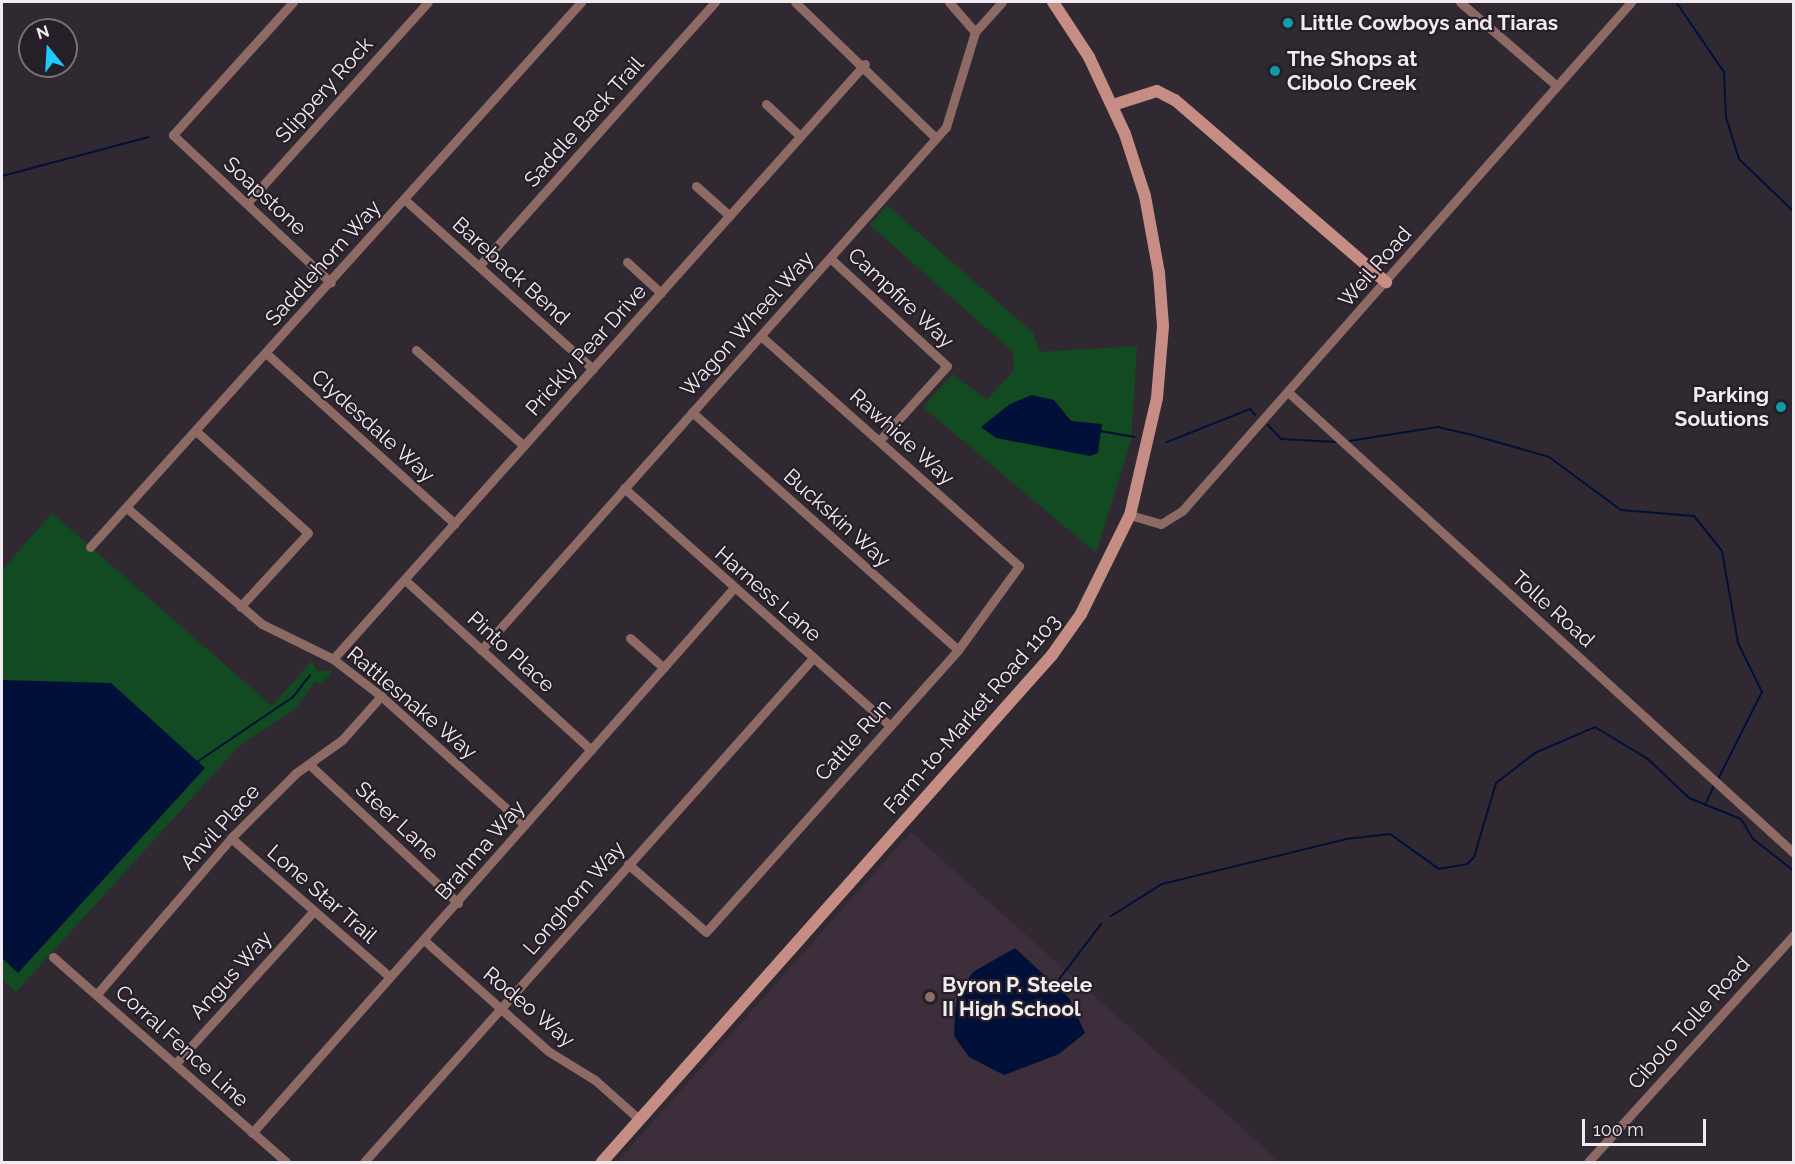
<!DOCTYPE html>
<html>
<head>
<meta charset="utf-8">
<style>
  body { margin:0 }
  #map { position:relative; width:1795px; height:1164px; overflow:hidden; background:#302931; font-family:Raleway,sans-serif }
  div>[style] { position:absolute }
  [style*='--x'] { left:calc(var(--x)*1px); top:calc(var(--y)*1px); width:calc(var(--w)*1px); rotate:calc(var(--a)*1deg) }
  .education>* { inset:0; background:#3c2e3a }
  .green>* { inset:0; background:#124b22 }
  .water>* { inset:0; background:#001039 }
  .stream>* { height:2px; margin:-1px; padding:0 1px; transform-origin:1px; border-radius:1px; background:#001039 }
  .minor>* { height:9px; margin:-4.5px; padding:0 4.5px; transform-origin:4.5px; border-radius:4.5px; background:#8e6a65 }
  .secondary>* { height:12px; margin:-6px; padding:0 6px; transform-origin:6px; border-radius:6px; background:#c68d85 }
  .dots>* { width:16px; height:16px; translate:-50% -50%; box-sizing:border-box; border:3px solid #261f27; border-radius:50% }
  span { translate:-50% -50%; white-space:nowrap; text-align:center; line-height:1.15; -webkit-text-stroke:4.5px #261f27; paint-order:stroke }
  .poi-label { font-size:21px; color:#f0ebf1; font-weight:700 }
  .left { translate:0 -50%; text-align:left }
  .right { translate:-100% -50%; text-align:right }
  .street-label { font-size:21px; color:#f0ebf1 }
  .frame { position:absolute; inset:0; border:3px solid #f0ebf1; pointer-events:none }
  .north { position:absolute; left:18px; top:18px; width:60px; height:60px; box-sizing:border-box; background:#261f27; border:2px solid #777178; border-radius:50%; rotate:342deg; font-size:16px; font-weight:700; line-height:24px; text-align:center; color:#f0ebf1 }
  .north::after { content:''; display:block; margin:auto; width:21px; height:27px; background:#1fc9fd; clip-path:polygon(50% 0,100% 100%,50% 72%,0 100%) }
  .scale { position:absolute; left:1582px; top:1119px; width:124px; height:27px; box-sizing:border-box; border:3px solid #f0ebf1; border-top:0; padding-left:8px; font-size:18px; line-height:21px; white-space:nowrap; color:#f0ebf1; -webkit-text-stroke:4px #261f27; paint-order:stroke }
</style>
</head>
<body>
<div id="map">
  <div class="education">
    <i style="clip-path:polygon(911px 832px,1280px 1162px,617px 1162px)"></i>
  </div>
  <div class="green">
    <i style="clip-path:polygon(887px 205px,1033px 333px,1040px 352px,1137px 346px,1131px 440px,1096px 553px,923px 407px,953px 374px,987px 400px,1014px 370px,1013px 352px,870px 225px)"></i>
    <i style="clip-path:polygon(52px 513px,272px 706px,312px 661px,317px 671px,333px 671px,322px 684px,315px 682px,295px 709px,240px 745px,16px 992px,2px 979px,2px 570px)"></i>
  </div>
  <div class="water">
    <i style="clip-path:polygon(1032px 395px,1054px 400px,1071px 421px,1102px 424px,1098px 453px,1090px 456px,996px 438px,981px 427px,1010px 404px)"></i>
    <i style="clip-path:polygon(2px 680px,111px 683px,205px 768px,18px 973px,2px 958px)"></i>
    <i style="clip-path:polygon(1015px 948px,1069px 998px,1085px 1033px,1059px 1054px,1004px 1075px,969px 1057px,954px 1036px,955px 1015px,958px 993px,973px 972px)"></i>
  </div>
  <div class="stream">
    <i style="--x:1676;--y:2;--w:85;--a:55.6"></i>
    <i style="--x:1724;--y:72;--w:45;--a:87.5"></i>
    <i style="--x:1726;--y:117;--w:44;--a:72.8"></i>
    <i style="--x:1739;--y:159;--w:76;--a:43.9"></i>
    <i style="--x:2;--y:176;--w:152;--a:-14.9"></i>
    <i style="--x:1268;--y:425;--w:19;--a:47"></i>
    <i style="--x:1281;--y:439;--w:56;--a:3.1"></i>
    <i style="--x:1100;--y:431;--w:35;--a:10"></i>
    <i style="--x:1349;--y:441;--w:90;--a:-8.9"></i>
    <i style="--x:1438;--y:427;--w:32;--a:13"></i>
    <i style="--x:1469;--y:434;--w:83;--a:16"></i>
    <i style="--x:1549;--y:457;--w:89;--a:36.4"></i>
    <i style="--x:1621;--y:510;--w:73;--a:4.7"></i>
    <i style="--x:1694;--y:516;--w:45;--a:51.3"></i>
    <i style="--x:1722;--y:551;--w:93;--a:80.1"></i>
    <i style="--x:1738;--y:643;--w:55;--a:63.9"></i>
    <i style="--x:1762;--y:692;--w:100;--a:116.8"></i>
    <i style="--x:1167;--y:442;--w:89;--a:-21.7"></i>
    <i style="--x:1250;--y:409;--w:8;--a:50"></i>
    <i style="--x:197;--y:762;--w:116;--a:-34.1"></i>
    <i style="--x:293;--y:697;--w:28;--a:-52"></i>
    <i style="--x:1705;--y:805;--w:21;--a:-65"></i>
    <i style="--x:1111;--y:916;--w:60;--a:-32.1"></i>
    <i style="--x:1162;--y:884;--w:189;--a:-13.7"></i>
    <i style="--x:1346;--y:839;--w:44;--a:-6.5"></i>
    <i style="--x:1390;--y:834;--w:60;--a:35.5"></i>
    <i style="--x:1439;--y:869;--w:28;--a:-10"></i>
    <i style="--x:1467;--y:864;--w:10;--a:-45"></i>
    <i style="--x:1474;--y:857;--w:77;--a:-73.4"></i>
    <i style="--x:1496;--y:783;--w:49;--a:-37.6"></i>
    <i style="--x:1535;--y:753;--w:65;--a:-23.4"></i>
    <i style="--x:1595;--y:727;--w:62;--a:31.1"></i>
    <i style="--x:1648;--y:759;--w:57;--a:43.6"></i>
    <i style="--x:1689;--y:798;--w:56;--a:22"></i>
    <i style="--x:1741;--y:819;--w:23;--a:59"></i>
    <i style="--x:1753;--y:839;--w:52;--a:38"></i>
    <i style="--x:1054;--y:986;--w:78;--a:-52.8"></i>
  </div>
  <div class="minor">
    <i style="--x:293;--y:2;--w:179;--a:132.1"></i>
    <i style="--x:173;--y:135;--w:216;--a:43.1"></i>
    <i style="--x:795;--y:2;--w:196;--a:44"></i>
    <i style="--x:949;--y:2;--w:40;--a:49"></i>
    <i style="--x:1460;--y:2;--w:128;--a:40.9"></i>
    <i style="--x:766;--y:104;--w:47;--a:43.3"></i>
    <i style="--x:696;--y:186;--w:45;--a:41.4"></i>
    <i style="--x:404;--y:199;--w:254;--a:42"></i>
    <i style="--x:247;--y:203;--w:270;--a:-48"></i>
    <i style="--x:830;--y:258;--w:159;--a:42.7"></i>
    <i style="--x:947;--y:366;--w:101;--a:132.2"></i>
    <i style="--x:627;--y:262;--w:46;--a:42.4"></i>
    <i style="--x:479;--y:266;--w:354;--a:-48.2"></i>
    <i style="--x:416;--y:350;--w:144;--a:41.6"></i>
    <i style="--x:267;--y:354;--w:253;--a:42.1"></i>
    <i style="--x:1288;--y:392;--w:685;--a:42.34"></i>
    <i style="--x:692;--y:412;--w:357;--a:41.8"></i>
    <i style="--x:196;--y:431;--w:151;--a:42.3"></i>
    <i style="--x:308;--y:533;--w:100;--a:132.6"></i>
    <i style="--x:624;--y:488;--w:357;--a:41.8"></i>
    <i style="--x:127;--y:508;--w:178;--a:40.7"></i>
    <i style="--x:262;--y:624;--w:79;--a:26.2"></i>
    <i style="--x:333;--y:659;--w:61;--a:37.6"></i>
    <i style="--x:381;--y:696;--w:193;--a:41.9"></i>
    <i style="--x:1130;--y:515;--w:32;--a:16"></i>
    <i style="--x:1161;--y:524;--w:25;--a:-32"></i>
    <i style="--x:1182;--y:511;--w:679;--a:-48.58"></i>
    <i style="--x:90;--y:547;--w:734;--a:-47.98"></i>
    <i style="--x:405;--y:580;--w:252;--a:42.4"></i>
    <i style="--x:630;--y:638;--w:45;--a:41.4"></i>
    <i style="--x:481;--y:650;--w:700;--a:-48.36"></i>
    <i style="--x:946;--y:127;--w:99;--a:-73"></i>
    <i style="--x:975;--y:32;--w:40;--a:-48"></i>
    <i style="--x:333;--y:659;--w:798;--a:-48.2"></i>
    <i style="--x:311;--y:766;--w:201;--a:43"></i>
    <i style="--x:231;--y:838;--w:211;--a:41.2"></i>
    <i style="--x:628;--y:864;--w:103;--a:41.1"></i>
    <i style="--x:706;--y:932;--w:378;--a:-48.2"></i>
    <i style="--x:958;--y:650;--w:104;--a:-54"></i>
    <i style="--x:1019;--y:566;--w:346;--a:-138.3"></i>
    <i style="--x:424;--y:940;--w:166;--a:41.8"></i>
    <i style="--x:548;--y:1051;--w:55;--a:31.7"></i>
    <i style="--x:595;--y:1080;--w:60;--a:41.6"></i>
    <i style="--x:53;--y:957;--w:310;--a:41.3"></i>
    <i style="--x:97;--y:994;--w:206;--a:-49.3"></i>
    <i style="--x:231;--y:838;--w:92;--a:-45"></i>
    <i style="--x:296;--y:773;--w:57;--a:-35.7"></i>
    <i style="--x:342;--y:740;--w:59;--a:-48.4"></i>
    <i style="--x:176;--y:1063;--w:205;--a:-47.8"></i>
    <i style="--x:252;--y:1133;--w:726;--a:-48.52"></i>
    <i style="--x:364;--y:1162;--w:675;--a:-48.3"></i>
    <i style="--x:1588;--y:1162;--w:307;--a:-47.8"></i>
  </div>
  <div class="secondary">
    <i style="--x:1113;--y:105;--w:46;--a:-17.7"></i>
    <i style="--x:1157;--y:91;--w:20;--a:27"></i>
    <i style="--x:1175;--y:100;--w:279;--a:40.8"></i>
    <i style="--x:602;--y:1162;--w:678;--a:-48.41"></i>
    <i style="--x:1052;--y:655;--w:50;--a:-54.7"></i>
    <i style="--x:1081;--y:614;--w:110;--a:-63.7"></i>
    <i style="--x:1130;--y:515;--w:120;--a:-77"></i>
    <i style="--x:1157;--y:398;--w:72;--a:-85.2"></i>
    <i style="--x:1163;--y:326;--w:53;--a:-94.3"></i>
    <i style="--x:1159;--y:273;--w:78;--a:-100.3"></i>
    <i style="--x:1145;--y:196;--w:65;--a:-107.9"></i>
    <i style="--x:1125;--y:134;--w:85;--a:-115.1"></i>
    <i style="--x:1089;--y:57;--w:66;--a:-123.2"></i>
  </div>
  <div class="dots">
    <i style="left:1288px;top:23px;background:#0f9aa8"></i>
    <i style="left:1275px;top:71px;background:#0f9aa8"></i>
    <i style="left:1781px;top:407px;background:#0f9aa8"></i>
    <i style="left:930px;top:997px;background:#8d6e63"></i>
  </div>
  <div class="poi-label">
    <span class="left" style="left:1300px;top:23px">Little Cowboys and Tiaras</span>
    <span class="left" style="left:1287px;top:71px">The Shops at<br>Cibolo Creek</span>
    <span class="right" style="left:1769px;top:407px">Parking<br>Solutions</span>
    <span class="left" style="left:942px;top:997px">Byron P. Steele<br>II High School</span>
  </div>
  <div class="street-label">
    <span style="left:324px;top:90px;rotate:-48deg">Slippery Rock</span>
    <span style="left:584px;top:122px;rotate:-48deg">Saddle Back Trail</span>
    <span style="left:265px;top:196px;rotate:43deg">Soapstone</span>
    <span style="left:323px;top:263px;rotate:-48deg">Saddlehorn Way</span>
    <span style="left:1375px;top:267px;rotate:-49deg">Weil Road</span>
    <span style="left:511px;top:271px;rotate:42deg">Bareback Bend</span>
    <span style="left:901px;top:298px;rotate:43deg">Campfire Way</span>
    <span style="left:747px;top:324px;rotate:-48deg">Wagon Wheel Way</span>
    <span style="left:586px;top:350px;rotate:-48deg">Prickly Pear Drive</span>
    <span style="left:373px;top:426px;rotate:42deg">Clydesdale Way</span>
    <span style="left:902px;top:437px;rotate:42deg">Rawhide Way</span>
    <span style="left:837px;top:518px;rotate:42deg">Buckskin Way</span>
    <span style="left:768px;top:594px;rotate:41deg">Harness Lane</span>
    <span style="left:1553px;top:609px;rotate:42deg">Tolle Road</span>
    <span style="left:511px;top:652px;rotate:42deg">Pinto Place</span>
    <span style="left:412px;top:703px;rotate:40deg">Rattlesnake Way</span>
    <span style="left:972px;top:714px;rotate:-49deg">Farm-to-Market Road 1103</span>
    <span style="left:853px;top:740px;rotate:-48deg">Cattle Run</span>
    <span style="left:397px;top:821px;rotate:43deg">Steer Lane</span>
    <span style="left:220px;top:827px;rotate:-48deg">Anvil Place</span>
    <span style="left:480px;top:850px;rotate:-49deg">Brahma Way</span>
    <span style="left:322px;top:894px;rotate:41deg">Lone Star Trail</span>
    <span style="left:574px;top:898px;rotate:-49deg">Longhorn Way</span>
    <span style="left:231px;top:975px;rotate:-48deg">Angus Way</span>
    <span style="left:529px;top:1007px;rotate:40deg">Rodeo Way</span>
    <span style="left:1689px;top:1023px;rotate:-48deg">Cibolo Tolle Road</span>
    <span style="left:182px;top:1046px;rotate:42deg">Corral Fence Line</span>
  </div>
  <div class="frame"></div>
  <div class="north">N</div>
  <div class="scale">100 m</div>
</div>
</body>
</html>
